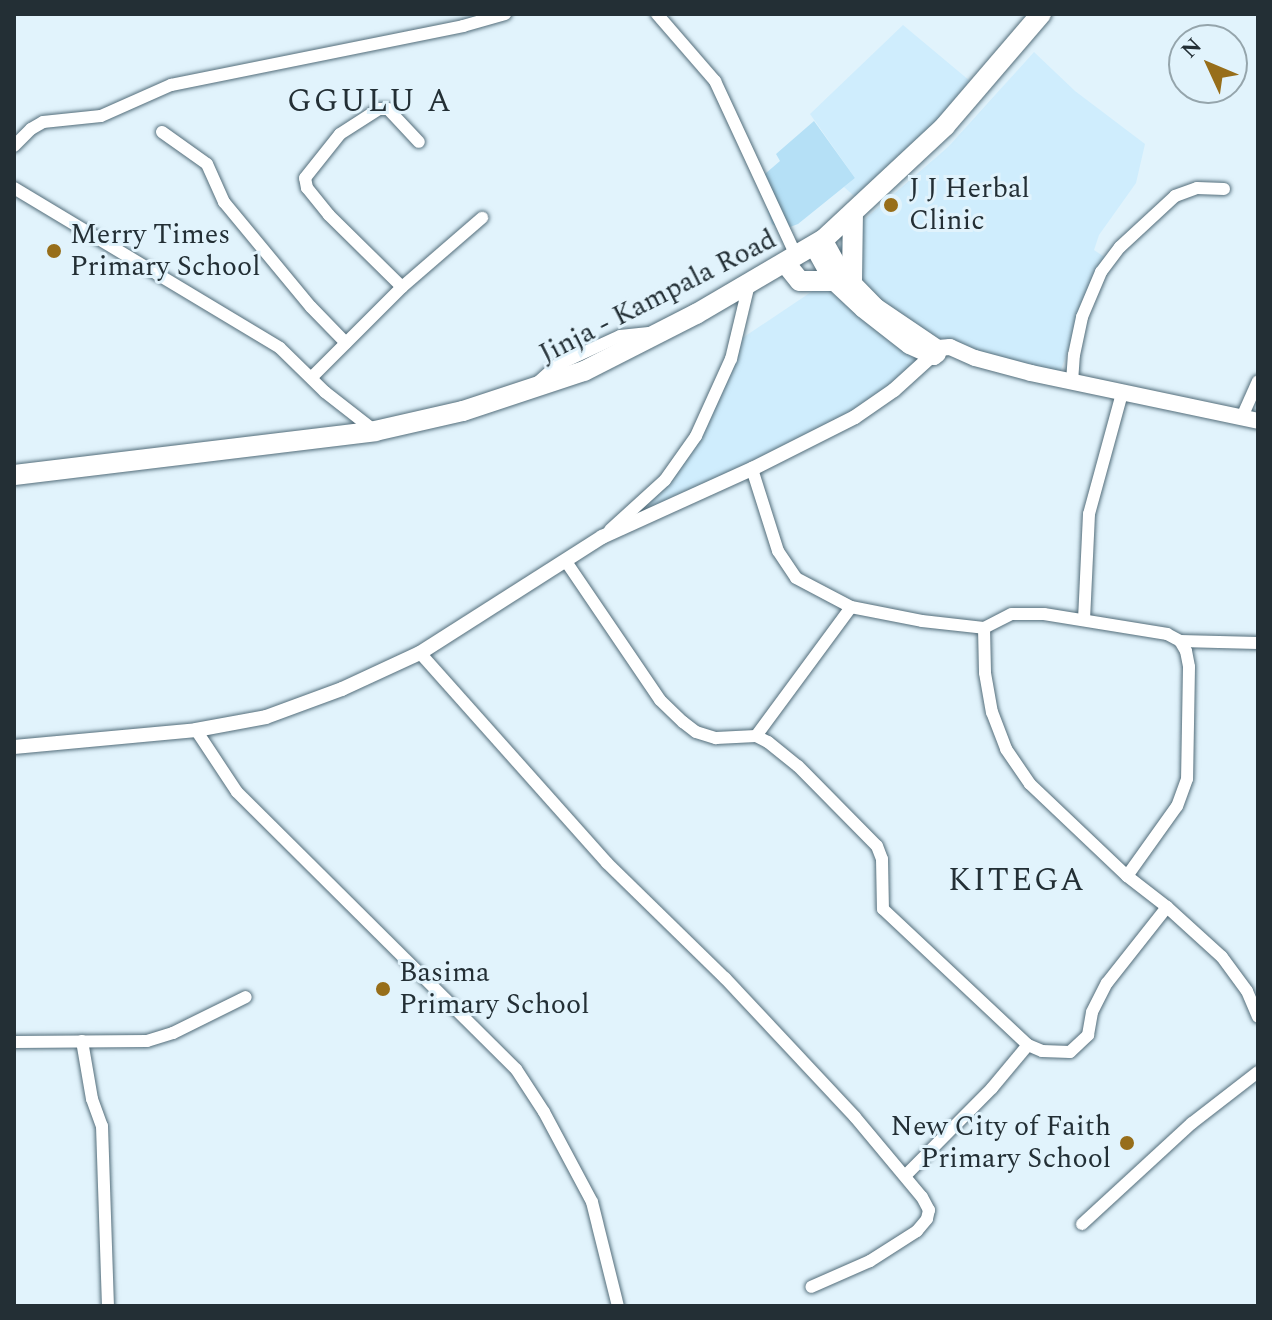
<!DOCTYPE html>
<html>
<head>
<meta charset="utf-8">
<style>
  body { margin:0 }
  #map { position:relative; width:1272px; height:1320px; overflow:hidden; background:#e1f3fc; font-family:Spectral,serif }
  div>[style] { position:absolute }
  [style*='--x'] { left:calc(var(--x)*1px); top:calc(var(--y)*1px); width:calc(var(--w)*1px); rotate:calc(var(--a)*1deg) }
  .built>* { inset:0; background:#cfedfd }
  .green>* { inset:0; background:#b5e0f6 }
  .roads { filter:drop-shadow(0 0 2px #536d7a) drop-shadow(0 0 2px #536d7a) }
  .minor>* { height:12px; margin:-6px; padding:0 6px; transform-origin:6px; border-radius:6px; background:#fff }
  .tertiary>* { height:14px; margin:-7px; padding:0 7px; transform-origin:7px; border-radius:7px; background:#fff }
  .secondary>* { height:16px; margin:-8px; padding:0 8px; transform-origin:8px; border-radius:8px; background:#fff }
  .trunk>* { height:20px; margin:-10px; padding:0 10px; transform-origin:10px; border-radius:10px; background:#fff }
  .dots>* { width:22px; height:22px; translate:-50% -50%; box-sizing:border-box; border:4px solid #e1f3fc; border-radius:50% }
  span { translate:-50% -50%; white-space:nowrap; text-align:center; line-height:1.15; -webkit-text-stroke:6px #e1f3fc; paint-order:stroke }
  .poi-label { font-size:28px; color:#232f35 }
  .left { translate:0 -50%; text-align:left }
  .right { translate:-100% -50%; text-align:right }
  .street-label { font-size:28px; color:#232f35 }
  .quarter-label { font-size:32px; color:#232f35; letter-spacing:2px }
  .frame { position:absolute; inset:0; border:16px solid #232f35; pointer-events:none }
  .north { position:absolute; left:1168px; top:24px; width:80px; height:80px; box-sizing:border-box; background:#e1f3fc; border:2px solid #95a5ac; border-radius:50%; rotate:314deg; font-size:22px; font-weight:700; line-height:32px; text-align:center; color:#232f35 }
  .north::after { content:''; display:block; margin:auto; width:28px; height:36px; background:#976e1a; clip-path:polygon(50% 0,100% 100%,50% 72%,0 100%) }
</style>
</head>
<body>
<div id="map">
  <div class="built">
    <i style="clip-path:polygon(903px 25px,976px 86px,861px 196px,854px 196px,844px 187px,855px 178px,810px 114px)"></i>
    <i style="clip-path:polygon(1034px 52px,1075px 91px,1145px 144px,1136px 183px,1099px 235px,1094px 250px,1106px 258px,1091px 284px,1057px 381px,986px 362px,891px 317px,836px 253px,850px 232px,948px 147px)"></i>
    <i style="clip-path:polygon(823px 284px,847px 306px,934px 358px,848px 419px,620px 526px,682px 460px,735px 343px)"></i>
  </div>
  <div class="green">
    <i style="clip-path:polygon(814px 121px,855px 178px,798px 224px,782px 230px,772px 224px,758px 180px,780px 161px,776px 154px)"></i>
  </div>
  <div class="roads">
    <div class="minor">
      <i style="--x:657;--y:14;--w:89;--a:49.1"></i>
      <i style="--x:715;--y:81;--w:195;--a:65.1"></i>
      <i style="--x:162;--y:132;--w:55;--a:35.4"></i>
      <i style="--x:207;--y:164;--w:42;--a:65.9"></i>
      <i style="--x:224;--y:202;--w:136;--a:50.4"></i>
      <i style="--x:311;--y:307;--w:50;--a:45.8"></i>
      <i style="--x:14;--y:146;--w:24;--a:-45"></i>
      <i style="--x:31;--y:129;--w:14;--a:-30"></i>
      <i style="--x:43;--y:122;--w:58;--a:-5.9"></i>
      <i style="--x:101;--y:116;--w:77;--a:-23.9"></i>
      <i style="--x:171;--y:85;--w:298;--a:-11.4"></i>
      <i style="--x:463;--y:26;--w:44;--a:-15.9"></i>
      <i style="--x:14;--y:188;--w:310;--a:31"></i>
      <i style="--x:280;--y:348;--w:63;--a:44.4"></i>
      <i style="--x:325;--y:392;--w:63;--a:38"></i>
      <i style="--x:402;--y:287;--w:106;--a:-40.8"></i>
      <i style="--x:312;--y:377;--w:127;--a:-45"></i>
      <i style="--x:402;--y:287;--w:103;--a:-135.4"></i>
      <i style="--x:329;--y:215;--w:35;--a:-129"></i>
      <i style="--x:307;--y:188;--w:10;--a:-101"></i>
      <i style="--x:305;--y:178;--w:56;--a:-51.5"></i>
      <i style="--x:340;--y:134;--w:46;--a:-32.7"></i>
      <i style="--x:379;--y:109;--w:9;--a:0"></i>
      <i style="--x:388;--y:109;--w:45;--a:46.8"></i>
      <i style="--x:1072;--y:382;--w:27;--a:-86"></i>
      <i style="--x:1074;--y:355;--w:39;--a:-78"></i>
      <i style="--x:1082;--y:317;--w:49;--a:-67.1"></i>
      <i style="--x:1101;--y:272;--w:31;--a:-53"></i>
      <i style="--x:1120;--y:247;--w:75;--a:-42.8"></i>
      <i style="--x:1175;--y:196;--w:23;--a:-20"></i>
      <i style="--x:1197;--y:188;--w:27;--a:2"></i>
      <i style="--x:535;--y:385;--w:30;--a:-42"></i>
      <i style="--x:557;--y:365;--w:69;--a:-24.7"></i>
      <i style="--x:620;--y:336;--w:29;--a:-6"></i>
      <i style="--x:1242;--y:417;--w:39;--a:-66"></i>
      <i style="--x:752;--y:469;--w:86;--a:72.4"></i>
      <i style="--x:778;--y:551;--w:32;--a:56"></i>
      <i style="--x:796;--y:578;--w:62;--a:27.8"></i>
      <i style="--x:851;--y:607;--w:72;--a:11.2"></i>
      <i style="--x:922;--y:621;--w:62;--a:6.4"></i>
      <i style="--x:984;--y:628;--w:45;--a:88.7"></i>
      <i style="--x:985;--y:673;--w:40;--a:80"></i>
      <i style="--x:992;--y:712;--w:40;--a:69"></i>
      <i style="--x:1006;--y:749;--w:42;--a:55.6"></i>
      <i style="--x:1030;--y:784;--w:134;--a:43.5"></i>
      <i style="--x:1127;--y:876;--w:51;--a:37.8"></i>
      <i style="--x:1167;--y:907;--w:74;--a:42.3"></i>
      <i style="--x:1222;--y:957;--w:42;--a:53.7"></i>
      <i style="--x:1247;--y:991;--w:28;--a:67"></i>
      <i style="--x:610;--y:530;--w:74;--a:-42.3"></i>
      <i style="--x:665;--y:480;--w:54;--a:-54.8"></i>
      <i style="--x:696;--y:436;--w:85;--a:-65.6"></i>
      <i style="--x:731;--y:359;--w:77;--a:-76.5"></i>
      <i style="--x:565;--y:560;--w:169;--a:55.8"></i>
      <i style="--x:660;--y:700;--w:32;--a:44"></i>
      <i style="--x:683;--y:722;--w:16;--a:38"></i>
      <i style="--x:696;--y:732;--w:21;--a:17"></i>
      <i style="--x:716;--y:738;--w:40;--a:-2.9"></i>
      <i style="--x:756;--y:736;--w:13;--a:27"></i>
      <i style="--x:768;--y:742;--w:38;--a:39"></i>
      <i style="--x:798;--y:766;--w:112;--a:45.4"></i>
      <i style="--x:877;--y:846;--w:14;--a:69"></i>
      <i style="--x:882;--y:859;--w:50;--a:88.9"></i>
      <i style="--x:883;--y:909;--w:199;--a:43.2"></i>
      <i style="--x:1028;--y:1045;--w:15;--a:23"></i>
      <i style="--x:1042;--y:1051;--w:28;--a:2"></i>
      <i style="--x:1070;--y:1052;--w:25;--a:-43"></i>
      <i style="--x:1088;--y:1035;--w:23;--a:-80"></i>
      <i style="--x:1092;--y:1012;--w:33;--a:-63"></i>
      <i style="--x:1107;--y:983;--w:97;--a:-51.7"></i>
      <i style="--x:1084;--y:620;--w:106;--a:-87.3"></i>
      <i style="--x:1089;--y:514;--w:125;--a:-74.7"></i>
      <i style="--x:984;--y:628;--w:31;--a:-27"></i>
      <i style="--x:1012;--y:614;--w:32;--a:0"></i>
      <i style="--x:1044;--y:614;--w:125;--a:9.2"></i>
      <i style="--x:1167;--y:634;--w:15;--a:28"></i>
      <i style="--x:1180;--y:641;--w:12;--a:59"></i>
      <i style="--x:1186;--y:651;--w:16;--a:79"></i>
      <i style="--x:1189;--y:667;--w:112;--a:91"></i>
      <i style="--x:1187;--y:779;--w:29;--a:110"></i>
      <i style="--x:1177;--y:806;--w:86;--a:125.5"></i>
      <i style="--x:1180;--y:641;--w:78;--a:1.5"></i>
      <i style="--x:420;--y:653;--w:281;--a:48.3"></i>
      <i style="--x:607;--y:863;--w:165;--a:44.3"></i>
      <i style="--x:725;--y:978;--w:190;--a:46.9"></i>
      <i style="--x:855;--y:1117;--w:104;--a:50.1"></i>
      <i style="--x:922;--y:1197;--w:15;--a:62"></i>
      <i style="--x:929;--y:1210;--w:9;--a:103"></i>
      <i style="--x:927;--y:1219;--w:16;--a:130"></i>
      <i style="--x:917;--y:1231;--w:56;--a:147.4"></i>
      <i style="--x:870;--y:1261;--w:64;--a:156.2"></i>
      <i style="--x:196;--y:730;--w:74;--a:56.5"></i>
      <i style="--x:237;--y:792;--w:393;--a:44.8"></i>
      <i style="--x:516;--y:1069;--w:51;--a:56.9"></i>
      <i style="--x:544;--y:1112;--w:102;--a:61.9"></i>
      <i style="--x:592;--y:1202;--w:107;--a:76"></i>
      <i style="--x:756;--y:736;--w:160;--a:-53.6"></i>
      <i style="--x:82;--y:1041;--w:59;--a:80.2"></i>
      <i style="--x:92;--y:1099;--w:29;--a:70"></i>
      <i style="--x:102;--y:1126;--w:180;--a:88.1"></i>
      <i style="--x:14;--y:1042;--w:133;--a:-0.4"></i>
      <i style="--x:147;--y:1041;--w:27;--a:-17"></i>
      <i style="--x:173;--y:1033;--w:81;--a:-26.3"></i>
      <i style="--x:905;--y:1176;--w:124;--a:-45.3"></i>
      <i style="--x:992;--y:1088;--w:56;--a:-50.1"></i>
      <i style="--x:1082;--y:1224;--w:149;--a:-42.6"></i>
      <i style="--x:1192;--y:1123;--w:83;--a:-37.7"></i>
    </div>
    <div class="tertiary">
      <i style="--x:14;--y:747;--w:183;--a:-5.3"></i>
      <i style="--x:196;--y:730;--w:71;--a:-10.5"></i>
      <i style="--x:266;--y:717;--w:81;--a:-20.2"></i>
      <i style="--x:342;--y:689;--w:86;--a:-24.8"></i>
      <i style="--x:420;--y:653;--w:216;--a:-32.5"></i>
      <i style="--x:602;--y:537;--w:165;--a:-24.4"></i>
      <i style="--x:752;--y:469;--w:115;--a:-26.8"></i>
      <i style="--x:855;--y:417;--w:47;--a:-34.7"></i>
      <i style="--x:894;--y:390;--w:58;--a:-42.2"></i>
    </div>
    <div class="secondary">
      <i style="--x:824;--y:239;--w:37;--a:61"></i>
      <i style="--x:842;--y:271;--w:49;--a:45.8"></i>
      <i style="--x:876;--y:306;--w:75;--a:34.1"></i>
      <i style="--x:938;--y:348;--w:12;--a:-5"></i>
      <i style="--x:950;--y:347;--w:27;--a:24"></i>
      <i style="--x:975;--y:358;--w:58;--a:15"></i>
      <i style="--x:1031;--y:373;--w:232;--a:11.9"></i>
      <i style="--x:813;--y:247;--w:39;--a:61"></i>
      <i style="--x:832;--y:281;--w:42;--a:43.1"></i>
      <i style="--x:863;--y:310;--w:58;--a:38"></i>
      <i style="--x:909;--y:346;--w:27;--a:24"></i>
      <i style="--x:934;--y:357;--w:5;--a:-37"></i>
    </div>
    <div class="trunk">
      <i style="--x:786;--y:264;--w:22;--a:51"></i>
      <i style="--x:800;--y:281;--w:32;--a:0"></i>
      <i style="--x:852;--y:282;--w:69;--a:-89.2"></i>
      <i style="--x:14;--y:475;--w:364;--a:-6.9"></i>
      <i style="--x:375;--y:431;--w:90;--a:-12.8"></i>
      <i style="--x:463;--y:411;--w:127;--a:-18.3"></i>
      <i style="--x:584;--y:371;--w:126;--a:-27"></i>
      <i style="--x:696;--y:314;--w:148;--a:-30.4"></i>
      <i style="--x:824;--y:239;--w:166;--a:-43"></i>
      <i style="--x:945;--y:126;--w:148;--a:-49.4"></i>
    </div>
  </div>
  <div class="dots">
    <i style="left:891px;top:205px;background:#976e1a"></i>
    <i style="left:54px;top:251px;background:#976e1a"></i>
    <i style="left:383px;top:989px;background:#976e1a"></i>
    <i style="left:1127px;top:1143px;background:#976e1a"></i>
  </div>
  <div class="poi-label">
    <span class="left" style="left:909px;top:205px">J J Herbal<br>Clinic</span>
    <span class="left" style="left:70px;top:251px">Merry Times<br>Primary School</span>
    <span class="left" style="left:399px;top:989px">Basima<br>Primary School</span>
    <span class="right" style="left:1111px;top:1143px">New City of Faith<br>Primary School</span>
  </div>
  <div class="street-label">
    <span style="left:658px;top:297px;rotate:-27deg">Jinja - Kampala Road</span>
  </div>
  <div class="quarter-label">
    <span style="left:370px;top:102px">GGULU A</span>
    <span style="left:1017px;top:881px">KITEGA</span>
  </div>
  <div class="frame"></div>
  <div class="north">N</div>
</div>
</body>
</html>
